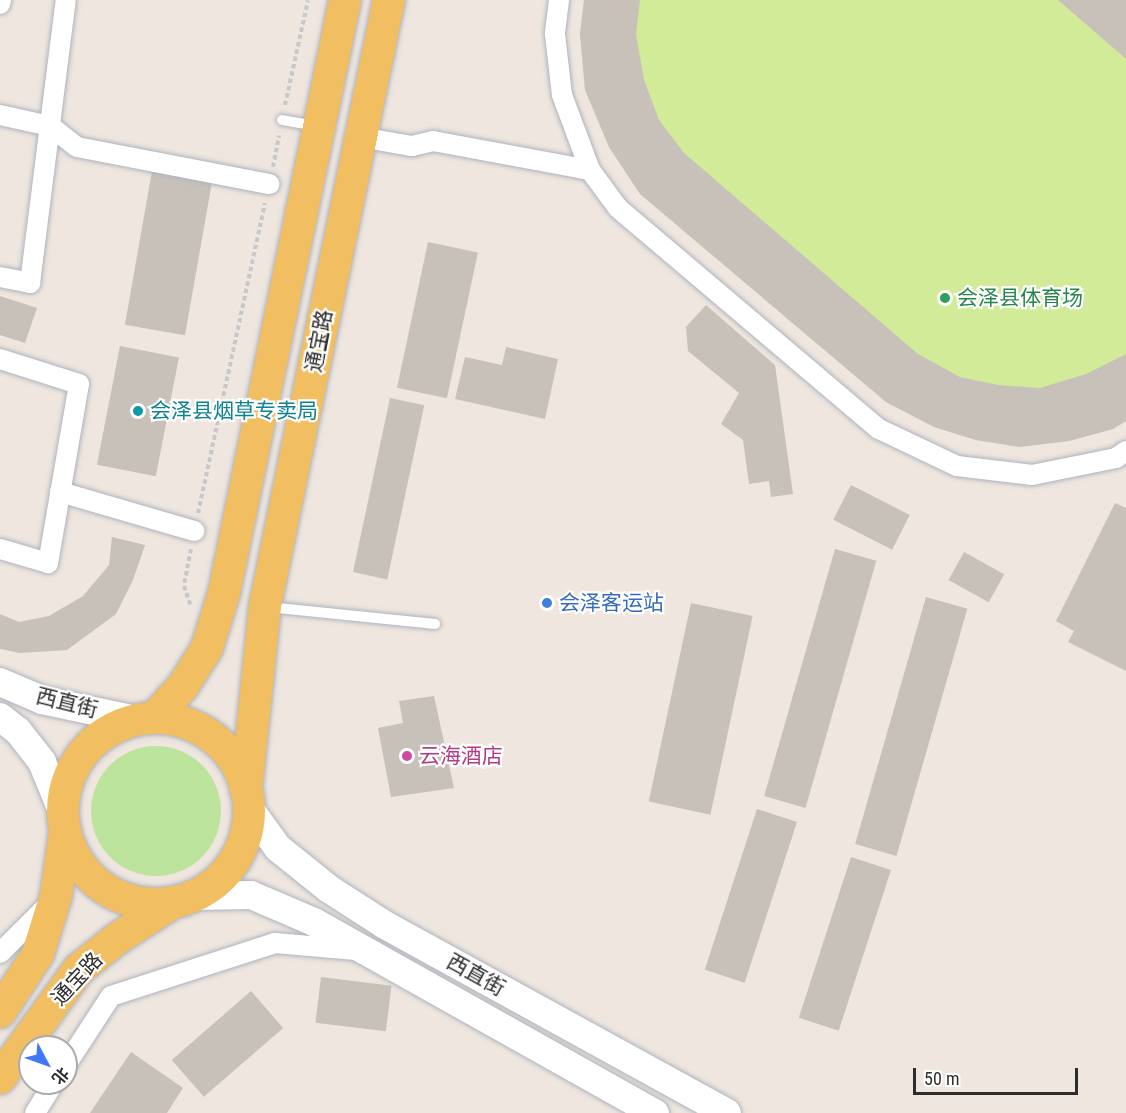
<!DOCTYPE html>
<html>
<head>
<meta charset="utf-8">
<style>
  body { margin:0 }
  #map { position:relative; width:1126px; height:1113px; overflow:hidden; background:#eee6df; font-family:"Roboto Condensed","Noto Sans SC",sans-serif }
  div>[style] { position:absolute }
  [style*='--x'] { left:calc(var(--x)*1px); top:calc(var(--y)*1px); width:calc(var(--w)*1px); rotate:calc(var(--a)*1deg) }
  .green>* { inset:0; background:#bde49c }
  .round { border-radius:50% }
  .pitch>* { inset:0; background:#d1eb98 }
  .building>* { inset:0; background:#c7c1ba; transform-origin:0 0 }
  .path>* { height:4px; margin-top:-2px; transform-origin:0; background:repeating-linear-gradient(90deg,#c8c8c8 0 4.5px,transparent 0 7.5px) }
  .roads { filter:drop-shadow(0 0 2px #afb3bd) drop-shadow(0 0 2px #afb3bd) }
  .lane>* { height:10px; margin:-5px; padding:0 5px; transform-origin:5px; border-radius:5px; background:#fff }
  .street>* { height:20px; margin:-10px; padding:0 10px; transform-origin:10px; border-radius:10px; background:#fff }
  .secondary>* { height:28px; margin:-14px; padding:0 14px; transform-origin:14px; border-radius:14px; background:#fff }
  .primary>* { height:32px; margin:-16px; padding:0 16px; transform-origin:16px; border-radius:16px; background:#f1bf62 }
  .primary>.ring { margin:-16px; padding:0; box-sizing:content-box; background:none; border:32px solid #f1bf62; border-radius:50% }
  .dots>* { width:16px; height:16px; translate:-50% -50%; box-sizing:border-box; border:3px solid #fff; border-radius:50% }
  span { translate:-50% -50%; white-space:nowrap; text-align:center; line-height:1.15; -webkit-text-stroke:4.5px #fff; paint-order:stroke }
  .leisure-label { font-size:21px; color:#27864d }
  .left { translate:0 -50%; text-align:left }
  .street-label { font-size:21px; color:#2d2d2d }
  .culture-label { font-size:21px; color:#0d838f }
  .shop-label { font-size:21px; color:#366cbe }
  .hotel-label { font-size:21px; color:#b23c85 }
  .north { position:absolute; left:18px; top:1035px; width:60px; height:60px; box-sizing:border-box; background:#fff; border:2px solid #ababab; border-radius:50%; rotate:131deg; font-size:16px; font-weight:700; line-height:24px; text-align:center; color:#2d2d2d }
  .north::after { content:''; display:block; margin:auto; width:21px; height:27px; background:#4178f9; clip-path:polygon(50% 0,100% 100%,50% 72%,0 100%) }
  .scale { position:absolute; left:913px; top:1068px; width:165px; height:27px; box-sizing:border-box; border:3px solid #2d2d2d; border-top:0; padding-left:8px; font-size:18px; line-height:21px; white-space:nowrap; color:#2d2d2d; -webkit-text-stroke:4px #fff; paint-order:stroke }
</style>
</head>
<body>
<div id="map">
  <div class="green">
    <i class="round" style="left:91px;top:746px;width:130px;height:130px"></i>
  </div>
  <div class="pitch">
    <i style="clip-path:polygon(584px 0,1126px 0,1126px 421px,1113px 429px,1069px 441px,1019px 447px,976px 440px,934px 427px,886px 402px,640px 194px,609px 147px,585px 90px,580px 34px)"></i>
  </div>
  <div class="building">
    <i style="clip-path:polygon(584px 0,640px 0,636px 34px,644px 80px,659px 120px,684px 153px,918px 354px,960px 377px,998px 385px,1040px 388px,1086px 374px,1126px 354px,1126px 421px,1113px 429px,1069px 441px,1019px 447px,976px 440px,934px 427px,886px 402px,640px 194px,609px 147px,585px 90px,580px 34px)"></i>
    <i style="clip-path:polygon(1058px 0,1126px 0,1126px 59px)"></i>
    <i style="left:152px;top:171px;width:61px;height:156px;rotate:10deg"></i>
    <i style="left:428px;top:242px;width:51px;height:149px;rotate:12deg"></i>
    <i style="clip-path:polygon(0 296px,37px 308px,25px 343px,0 335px)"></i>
    <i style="clip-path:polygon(706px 305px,775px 365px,793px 494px,771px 497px,769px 481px,749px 484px,743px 440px,721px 424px,739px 393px,688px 351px,686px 327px)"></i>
    <i style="left:120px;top:346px;width:60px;height:121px;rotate:11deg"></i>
    <i style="clip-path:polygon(506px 347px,558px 359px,545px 419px,455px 399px,465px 357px,502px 365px)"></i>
    <i style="left:390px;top:398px;width:35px;height:178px;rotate:12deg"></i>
    <i style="left:851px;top:485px;width:66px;height:39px;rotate:27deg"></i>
    <i style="clip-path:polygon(1115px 503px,1126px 508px,1126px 671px,1068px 642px,1074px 631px,1056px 621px)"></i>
    <i style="clip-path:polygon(112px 537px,145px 545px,133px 580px,116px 614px,67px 650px,20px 653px,0 649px,0 614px,19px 622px,49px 616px,83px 596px,109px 565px)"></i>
    <i style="left:835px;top:549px;width:43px;height:257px;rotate:16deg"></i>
    <i style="left:964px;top:552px;width:46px;height:32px;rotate:29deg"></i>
    <i style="left:926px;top:597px;width:43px;height:257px;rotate:16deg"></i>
    <i style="left:691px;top:603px;width:63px;height:203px;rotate:12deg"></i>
    <i style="clip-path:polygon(434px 696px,454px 788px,391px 797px,378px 728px,403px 723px,399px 701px)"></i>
    <i style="left:757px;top:809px;width:42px;height:169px;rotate:18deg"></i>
    <i style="left:851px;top:857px;width:42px;height:169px;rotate:18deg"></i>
    <i style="left:321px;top:977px;width:71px;height:46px;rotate:7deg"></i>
    <i style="left:251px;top:991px;width:49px;height:105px;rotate:49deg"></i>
    <i style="clip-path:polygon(131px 1052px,183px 1088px,167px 1113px,90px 1113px)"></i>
  </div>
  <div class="path">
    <i style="--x:285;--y:105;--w:107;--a:-77.6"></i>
    <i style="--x:273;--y:167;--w:32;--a:-79"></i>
    <i style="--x:198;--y:513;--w:317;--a:-77.8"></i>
    <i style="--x:191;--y:549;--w:38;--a:101"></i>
    <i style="--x:184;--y:586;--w:21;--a:71"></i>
  </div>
  <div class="roads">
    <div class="lane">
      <i style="--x:282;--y:120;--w:36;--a:10"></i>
      <i style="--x:268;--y:607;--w:168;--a:5.8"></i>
    </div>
    <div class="street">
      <i style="--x:559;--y:0;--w:34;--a:97"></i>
      <i style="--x:555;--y:34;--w:61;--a:83.5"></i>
      <i style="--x:562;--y:95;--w:80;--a:69.5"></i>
      <i style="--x:590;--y:170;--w:47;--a:53.6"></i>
      <i style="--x:618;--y:208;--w:342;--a:40.3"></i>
      <i style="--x:879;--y:429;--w:86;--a:25.4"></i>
      <i style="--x:957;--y:466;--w:76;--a:6.8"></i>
      <i style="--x:1032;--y:475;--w:86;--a:-11.4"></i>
      <i style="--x:1116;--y:458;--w:12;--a:-35"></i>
      <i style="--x:0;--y:4;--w:4;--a:-76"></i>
      <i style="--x:0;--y:115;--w:51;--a:12.4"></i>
      <i style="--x:50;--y:126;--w:34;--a:38"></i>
      <i style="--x:77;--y:147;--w:196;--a:10.9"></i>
      <i style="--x:360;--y:137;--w:53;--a:9.8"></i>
      <i style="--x:412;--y:146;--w:22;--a:-13"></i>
      <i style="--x:433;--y:141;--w:160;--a:10.5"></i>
      <i style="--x:0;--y:277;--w:31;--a:11"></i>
      <i style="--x:30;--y:283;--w:285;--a:-82.8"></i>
      <i style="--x:0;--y:359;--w:83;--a:17.6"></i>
      <i style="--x:79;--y:384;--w:182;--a:99.8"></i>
      <i style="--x:48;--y:563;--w:50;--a:-163.7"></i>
      <i style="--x:60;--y:492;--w:140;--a:16.2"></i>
      <i style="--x:0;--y:953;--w:71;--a:-45"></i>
      <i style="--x:66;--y:1065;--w:82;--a:-56.9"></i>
      <i style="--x:111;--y:996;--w:172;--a:-17.9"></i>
      <i style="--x:275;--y:943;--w:81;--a:4.9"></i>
      <i style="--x:35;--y:1113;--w:36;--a:-58"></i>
    </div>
    <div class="secondary">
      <i style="--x:0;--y:682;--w:46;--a:23.2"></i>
      <i style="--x:42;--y:700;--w:96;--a:12"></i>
      <i style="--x:0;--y:717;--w:23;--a:38"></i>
      <i style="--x:18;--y:731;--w:39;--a:52"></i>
      <i style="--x:42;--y:762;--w:55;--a:67.6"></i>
      <i style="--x:249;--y:808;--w:49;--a:54.1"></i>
      <i style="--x:278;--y:848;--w:65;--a:38.8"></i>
      <i style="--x:329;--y:889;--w:67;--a:32.7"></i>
      <i style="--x:385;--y:925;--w:390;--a:28.8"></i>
      <i style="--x:193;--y:896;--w:58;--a:-1"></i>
      <i style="--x:251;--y:895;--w:69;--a:23.2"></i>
      <i style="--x:314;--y:922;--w:391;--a:29.3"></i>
    </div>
    <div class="primary">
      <i style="--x:154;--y:718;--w:43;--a:-47.8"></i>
      <i style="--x:183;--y:686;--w:45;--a:-57.7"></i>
      <i style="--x:207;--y:648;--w:58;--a:-72.8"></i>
      <i style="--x:224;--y:593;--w:605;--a:-78.47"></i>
      <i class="ring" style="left:63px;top:718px;width:154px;height:154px"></i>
      <i style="--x:246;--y:790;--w:185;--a:-84.1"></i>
      <i style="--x:265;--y:606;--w:619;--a:-78.44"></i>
      <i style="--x:0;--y:1012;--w:69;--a:-56.8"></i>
      <i style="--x:38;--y:954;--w:61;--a:-72.8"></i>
      <i style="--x:56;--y:896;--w:65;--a:-82"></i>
      <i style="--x:0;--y:1078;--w:135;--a:-54.1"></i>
      <i style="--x:79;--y:969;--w:50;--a:-38.5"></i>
      <i style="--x:118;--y:938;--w:67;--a:-32.7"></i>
    </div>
  </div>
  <div class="dots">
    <i style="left:945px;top:298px;background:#2e9e5b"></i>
    <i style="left:138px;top:411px;background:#0f9aa8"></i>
    <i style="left:547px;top:603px;background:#3f7fe0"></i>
    <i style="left:407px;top:756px;background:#d1479c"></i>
  </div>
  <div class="leisure-label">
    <span class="left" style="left:957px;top:298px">会泽县体育场</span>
  </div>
  <div class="street-label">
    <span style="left:319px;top:341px;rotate:-79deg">通宝路</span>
    <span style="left:67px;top:703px;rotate:14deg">西直街</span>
    <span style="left:476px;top:975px;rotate:29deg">西直街</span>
    <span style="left:77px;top:979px;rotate:-47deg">通宝路</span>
  </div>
  <div class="culture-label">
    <span class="left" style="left:150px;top:411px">会泽县烟草专卖局</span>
  </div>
  <div class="shop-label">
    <span class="left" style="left:559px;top:603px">会泽客运站</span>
  </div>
  <div class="hotel-label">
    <span class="left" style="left:419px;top:756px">云海酒店</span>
  </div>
  <div class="north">北</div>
  <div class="scale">50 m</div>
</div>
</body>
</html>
